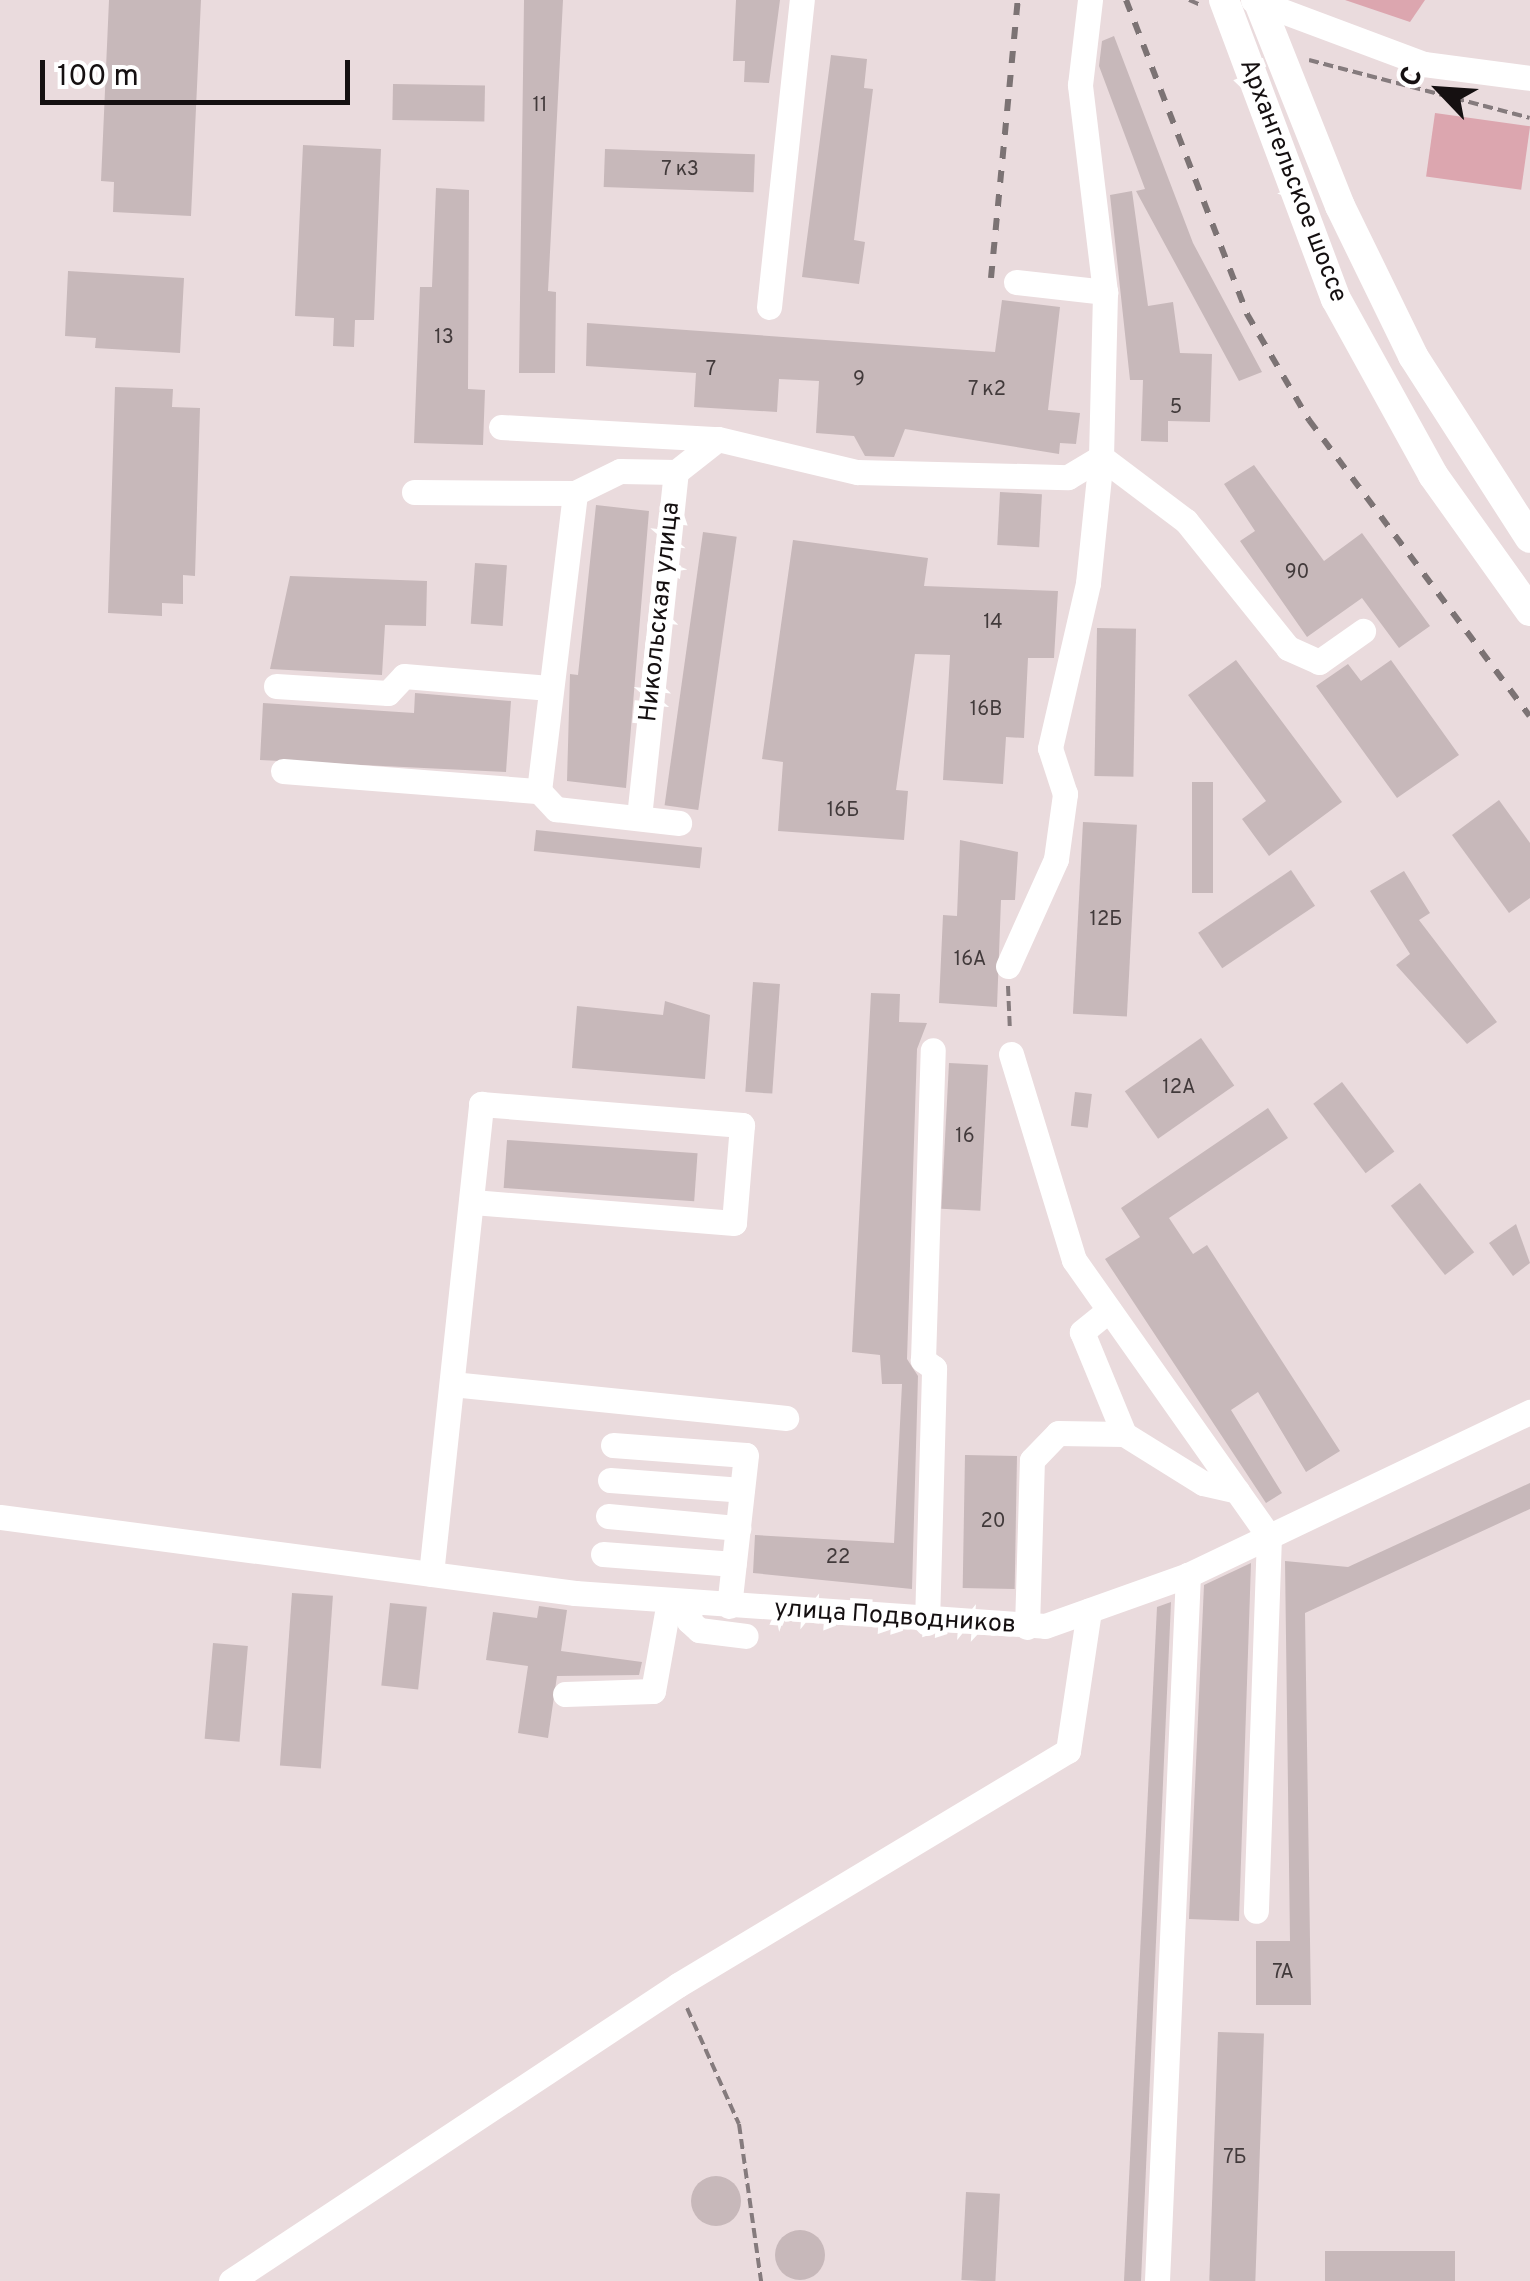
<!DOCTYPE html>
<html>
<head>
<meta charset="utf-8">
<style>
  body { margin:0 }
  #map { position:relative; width:1530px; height:2281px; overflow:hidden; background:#eadbdd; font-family:Overpass,sans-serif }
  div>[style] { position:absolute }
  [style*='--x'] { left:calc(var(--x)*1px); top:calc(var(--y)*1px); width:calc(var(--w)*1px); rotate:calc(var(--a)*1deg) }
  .green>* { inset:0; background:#dca6af; transform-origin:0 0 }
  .building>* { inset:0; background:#c7b8ba; transform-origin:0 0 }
  .round { border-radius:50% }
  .path>* { height:4px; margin-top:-2px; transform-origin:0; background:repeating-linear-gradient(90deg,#857b7d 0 10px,transparent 0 15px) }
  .minor>* { height:25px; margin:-12.5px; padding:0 12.5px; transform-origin:12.5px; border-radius:12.5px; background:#fff }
  .major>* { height:30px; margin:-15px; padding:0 15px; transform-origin:15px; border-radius:15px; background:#fff }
  .rail>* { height:6px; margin-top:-3px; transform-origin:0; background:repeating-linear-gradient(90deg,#7c7374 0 12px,transparent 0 24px) }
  span { translate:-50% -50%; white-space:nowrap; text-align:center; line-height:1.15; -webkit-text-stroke:10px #fff; paint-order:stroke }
  .number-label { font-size:20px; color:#423a3b }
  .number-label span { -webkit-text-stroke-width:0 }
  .street-label { font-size:25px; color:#151011 }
  .north { position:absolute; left:1390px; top:40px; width:100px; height:100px; -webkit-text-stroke:8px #fff; paint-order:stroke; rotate:295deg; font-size:28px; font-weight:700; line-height:40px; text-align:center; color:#151011 }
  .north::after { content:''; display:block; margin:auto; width:35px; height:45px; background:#151011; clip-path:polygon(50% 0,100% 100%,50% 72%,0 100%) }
  .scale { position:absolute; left:40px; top:60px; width:310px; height:45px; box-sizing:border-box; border:5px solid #151011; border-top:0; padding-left:12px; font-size:30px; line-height:35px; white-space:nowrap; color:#151011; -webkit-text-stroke:8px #fff; paint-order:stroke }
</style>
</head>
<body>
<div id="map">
  <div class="green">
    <i style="clip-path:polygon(1345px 0,1425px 0,1410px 22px)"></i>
    <i style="left:1435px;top:113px;width:96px;height:64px;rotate:8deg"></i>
  </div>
  <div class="building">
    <i style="clip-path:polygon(109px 0,201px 0,191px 216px,113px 212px,114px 182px,101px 181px)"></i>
    <i style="clip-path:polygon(524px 0,563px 0,548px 291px,556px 292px,555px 373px,519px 373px)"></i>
    <i style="clip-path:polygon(736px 0,780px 0,769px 83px,744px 82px,745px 61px,733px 61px)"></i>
    <i style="clip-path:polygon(1114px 36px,1193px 243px,1262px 372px,1239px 381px,1136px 191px,1145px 189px,1099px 66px,1102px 41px)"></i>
    <i style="clip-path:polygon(831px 55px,867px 59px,864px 88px,873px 89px,854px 240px,865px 242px,859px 284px,802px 277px)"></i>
    <i style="left:393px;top:84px;width:92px;height:36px;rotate:1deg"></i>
    <i style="clip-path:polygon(303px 145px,381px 149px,374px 320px,355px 320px,354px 347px,333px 346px,334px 318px,295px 316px)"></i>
    <i style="left:605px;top:149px;width:150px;height:38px;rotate:2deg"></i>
    <i style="clip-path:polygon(436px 188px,469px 190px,468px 389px,485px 390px,483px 445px,414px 443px,420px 287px,432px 287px)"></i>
    <i style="clip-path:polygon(1132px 191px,1148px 306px,1173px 302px,1180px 353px,1212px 354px,1210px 422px,1168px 421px,1168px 442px,1141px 441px,1143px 380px,1130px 380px,1110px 195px)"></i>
    <i style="clip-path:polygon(68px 271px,184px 278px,180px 353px,95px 348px,96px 338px,65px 336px)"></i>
    <i style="clip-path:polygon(1002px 300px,1060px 307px,1048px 410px,1080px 413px,1076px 444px,1060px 443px,1059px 454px,905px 429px,894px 457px,865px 456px,854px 436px,816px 433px,819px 381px,779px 379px,777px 412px,694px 407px,696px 373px,586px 366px,587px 323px,995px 352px)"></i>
    <i style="clip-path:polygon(115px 387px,173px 389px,172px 407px,200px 408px,195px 576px,183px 575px,183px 604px,162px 603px,162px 616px,108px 613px)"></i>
    <i style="clip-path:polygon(1254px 465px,1324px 561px,1362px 533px,1430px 626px,1399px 648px,1362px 598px,1307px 637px,1240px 541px,1255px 531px,1224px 484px)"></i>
    <i style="left:1000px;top:492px;width:42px;height:53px;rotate:3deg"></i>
    <i style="clip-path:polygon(596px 505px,649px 511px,626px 788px,567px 781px,570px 674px,578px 675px)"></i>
    <i style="left:703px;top:532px;width:34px;height:276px;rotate:8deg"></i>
    <i style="clip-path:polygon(793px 540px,928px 558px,924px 586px,1058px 591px,1054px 658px,1028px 658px,1024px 738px,1006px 737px,1003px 784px,943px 780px,950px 655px,915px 654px,896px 790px,908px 791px,904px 840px,778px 831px,783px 762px,762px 759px)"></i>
    <i style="left:475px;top:563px;width:32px;height:61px;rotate:4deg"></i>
    <i style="clip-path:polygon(290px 576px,427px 581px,426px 626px,385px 625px,382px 675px,270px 669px)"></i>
    <i style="left:1097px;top:628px;width:39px;height:148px;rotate:1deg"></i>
    <i style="clip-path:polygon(1236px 660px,1342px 802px,1269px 856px,1242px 819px,1266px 801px,1188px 695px)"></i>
    <i style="clip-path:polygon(1391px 660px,1459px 755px,1397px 798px,1316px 686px,1348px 664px,1361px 681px)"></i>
    <i style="clip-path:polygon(415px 693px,511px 701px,506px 772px,260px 760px,263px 703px,414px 713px)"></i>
    <i style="left:1192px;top:782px;width:21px;height:111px"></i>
    <i style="clip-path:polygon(1499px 800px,1530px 843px,1530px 898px,1509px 913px,1452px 835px)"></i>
    <i style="left:1083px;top:822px;width:54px;height:192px;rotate:3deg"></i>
    <i style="left:536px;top:830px;width:167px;height:21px;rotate:6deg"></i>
    <i style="clip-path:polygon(960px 840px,1018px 852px,1015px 900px,1001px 900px,997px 1007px,939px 1003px,943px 915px,957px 916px)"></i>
    <i style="left:1291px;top:870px;width:43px;height:112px;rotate:56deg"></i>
    <i style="clip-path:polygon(1404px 871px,1430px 913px,1419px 920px,1497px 1022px,1467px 1044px,1396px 965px,1410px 954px,1370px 891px)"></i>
    <i style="left:753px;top:982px;width:27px;height:110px;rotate:4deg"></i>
    <i style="clip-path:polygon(871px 993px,900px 994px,899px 1022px,927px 1023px,917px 1049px,907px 1359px,918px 1376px,912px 1589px,753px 1573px,755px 1535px,894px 1543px,902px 1384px,882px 1384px,880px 1355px,852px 1352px)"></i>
    <i style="clip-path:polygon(665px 1001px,710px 1015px,705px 1079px,572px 1068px,577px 1006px,663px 1015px)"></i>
    <i style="left:1201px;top:1038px;width:58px;height:93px;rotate:55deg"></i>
    <i style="left:949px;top:1063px;width:39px;height:146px;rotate:3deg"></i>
    <i style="left:1342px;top:1082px;width:87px;height:36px;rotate:53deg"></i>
    <i style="left:1075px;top:1092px;width:17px;height:34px;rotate:7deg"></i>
    <i style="clip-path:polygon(1268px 1108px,1288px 1138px,1169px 1218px,1193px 1254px,1207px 1245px,1340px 1451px,1306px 1472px,1258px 1392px,1231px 1410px,1282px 1493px,1266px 1503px,1105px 1259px,1140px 1237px,1121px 1208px)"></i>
    <i style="left:507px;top:1140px;width:191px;height:48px;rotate:4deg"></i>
    <i style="left:1420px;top:1183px;width:88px;height:37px;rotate:52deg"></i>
    <i style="clip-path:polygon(1516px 1224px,1530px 1263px,1513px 1276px,1489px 1243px)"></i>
    <i style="left:965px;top:1455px;width:52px;height:133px;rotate:1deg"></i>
    <i style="clip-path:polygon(1530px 1483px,1530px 1509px,1305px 1613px,1311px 2005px,1256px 2005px,1256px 1941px,1290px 1941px,1285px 1561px,1348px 1567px)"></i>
    <i style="clip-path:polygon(1251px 1563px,1239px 1921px,1189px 1919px,1204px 1585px)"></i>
    <i style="left:292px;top:1593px;width:41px;height:173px;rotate:4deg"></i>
    <i style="clip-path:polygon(1171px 1602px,1141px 2281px,1124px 2281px,1157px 1607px)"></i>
    <i style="left:390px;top:1603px;width:37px;height:83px;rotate:6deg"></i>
    <i style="clip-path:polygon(539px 1606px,567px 1610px,561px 1651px,642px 1662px,639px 1675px,557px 1676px,548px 1738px,518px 1733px,528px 1666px,486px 1660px,493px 1612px,537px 1618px)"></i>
    <i style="left:213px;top:1643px;width:35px;height:96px;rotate:5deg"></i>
    <i style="left:1218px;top:2032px;width:46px;height:249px;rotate:2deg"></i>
    <i class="round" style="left:691px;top:2176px;width:50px;height:50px"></i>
    <i style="left:966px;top:2192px;width:34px;height:88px;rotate:3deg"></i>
    <i class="round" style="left:775px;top:2230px;width:50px;height:50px"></i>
    <i style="left:1455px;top:2251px;width:30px;height:130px;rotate:90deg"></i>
  </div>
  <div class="path">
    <i style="--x:1189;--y:0;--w:13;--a:23"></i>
    <i style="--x:1309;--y:60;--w:228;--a:14.7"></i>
    <i style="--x:1008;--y:986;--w:45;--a:87.5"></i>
    <i style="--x:687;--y:2008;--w:127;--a:65.9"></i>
    <i style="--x:739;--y:2124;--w:159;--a:82"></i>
  </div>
  <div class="minor">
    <i style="--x:1253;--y:0;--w:183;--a:20.5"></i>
    <i style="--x:1424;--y:64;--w:107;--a:7.5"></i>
    <i style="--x:1016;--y:282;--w:90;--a:6.4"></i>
    <i style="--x:769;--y:307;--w:309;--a:-83.9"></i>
    <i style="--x:501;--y:427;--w:217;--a:3.2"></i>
    <i style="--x:1101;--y:457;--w:106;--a:37"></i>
    <i style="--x:1186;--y:521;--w:163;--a:51.2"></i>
    <i style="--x:1288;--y:648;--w:34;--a:24"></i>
    <i style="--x:1319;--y:662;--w:54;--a:-35.2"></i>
    <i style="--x:414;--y:492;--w:161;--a:0.4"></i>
    <i style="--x:276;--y:686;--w:112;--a:3.6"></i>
    <i style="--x:388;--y:693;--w:23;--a:-47"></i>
    <i style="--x:404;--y:676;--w:146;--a:4.7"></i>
    <i style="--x:283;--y:771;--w:257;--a:4.5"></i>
    <i style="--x:539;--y:791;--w:25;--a:47"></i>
    <i style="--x:556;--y:809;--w:124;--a:6.5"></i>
    <i style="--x:539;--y:791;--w:300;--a:-83.1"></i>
    <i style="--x:575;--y:493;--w:50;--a:-26.1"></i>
    <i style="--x:620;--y:471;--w:56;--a:1"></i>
    <i style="--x:639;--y:817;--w:347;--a:-83.9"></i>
    <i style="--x:676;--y:472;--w:53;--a:-38.2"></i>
    <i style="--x:718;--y:439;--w:143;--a:13.4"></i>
    <i style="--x:857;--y:472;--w:211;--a:1.4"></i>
    <i style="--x:1068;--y:477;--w:39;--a:-31"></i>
    <i style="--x:1008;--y:966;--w:117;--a:-65.8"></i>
    <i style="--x:1056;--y:859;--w:66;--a:-82.1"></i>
    <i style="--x:1065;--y:794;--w:48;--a:-108.1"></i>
    <i style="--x:1050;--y:748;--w:169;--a:-77"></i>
    <i style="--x:1088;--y:583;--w:127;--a:-84.1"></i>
    <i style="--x:1101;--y:457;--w:165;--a:-88.6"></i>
    <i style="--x:1105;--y:292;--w:209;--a:-96.9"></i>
    <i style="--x:1080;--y:85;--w:86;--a:-83.3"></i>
    <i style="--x:1011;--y:1054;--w:215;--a:73"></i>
    <i style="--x:1074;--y:1260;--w:338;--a:54.8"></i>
    <i style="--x:1269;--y:1536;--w:375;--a:92"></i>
    <i style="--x:1109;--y:1310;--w:35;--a:141"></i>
    <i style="--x:1082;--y:1332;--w:110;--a:67.6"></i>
    <i style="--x:1124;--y:1434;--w:93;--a:31.8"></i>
    <i style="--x:1203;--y:1483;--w:35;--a:13"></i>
    <i style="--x:452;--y:1384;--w:336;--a:5.8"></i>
    <i style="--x:613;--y:1445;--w:133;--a:4.3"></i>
    <i style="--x:746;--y:1455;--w:152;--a:96.4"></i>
    <i style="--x:610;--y:1480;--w:132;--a:4.3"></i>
    <i style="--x:608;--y:1516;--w:131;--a:5.3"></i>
    <i style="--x:0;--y:1517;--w:580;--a:7.53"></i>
    <i style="--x:575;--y:1593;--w:471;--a:4"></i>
    <i style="--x:1045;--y:1626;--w:152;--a:-19.6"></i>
    <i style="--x:1188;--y:1575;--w:379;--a:-25.5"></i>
    <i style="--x:603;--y:1554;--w:131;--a:4.4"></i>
    <i style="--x:431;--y:1574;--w:473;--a:-83.9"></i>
    <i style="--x:481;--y:1104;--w:262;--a:4.6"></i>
    <i style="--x:742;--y:1125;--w:98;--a:94.7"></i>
    <i style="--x:734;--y:1223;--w:262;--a:-175.4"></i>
    <i style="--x:690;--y:1603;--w:18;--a:93"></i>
    <i style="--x:689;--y:1621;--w:13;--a:42"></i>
    <i style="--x:699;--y:1630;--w:47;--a:7.3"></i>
    <i style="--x:927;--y:1623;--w:255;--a:-88.4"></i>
    <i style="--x:934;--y:1368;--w:14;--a:-144"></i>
    <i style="--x:923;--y:1360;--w:310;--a:-88.2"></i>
    <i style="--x:1027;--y:1627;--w:167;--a:-88.3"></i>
    <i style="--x:1032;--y:1460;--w:37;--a:-46"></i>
    <i style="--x:1058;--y:1433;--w:66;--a:0.9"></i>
    <i style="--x:565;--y:1694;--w:88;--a:-2"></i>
    <i style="--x:653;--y:1691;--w:91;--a:-79.9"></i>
    <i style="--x:231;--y:2281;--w:536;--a:-33.51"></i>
    <i style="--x:678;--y:1985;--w:455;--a:-31"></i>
    <i style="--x:1068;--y:1751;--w:142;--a:-81.5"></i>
    <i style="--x:1157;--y:2281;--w:707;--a:-87.49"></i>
  </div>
  <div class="major">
    <i style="--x:1224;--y:0;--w:319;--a:69.5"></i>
    <i style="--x:1336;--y:299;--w:201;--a:61.1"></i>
    <i style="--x:1433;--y:475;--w:167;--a:54.5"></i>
    <i style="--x:1258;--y:0;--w:222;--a:68.3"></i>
    <i style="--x:1340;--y:206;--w:167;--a:64"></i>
    <i style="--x:1413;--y:356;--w:216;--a:57.3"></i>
  </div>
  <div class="rail">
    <i style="--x:1126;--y:0;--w:337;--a:68.9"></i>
    <i style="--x:1247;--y:314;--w:123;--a:59.7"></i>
    <i style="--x:1309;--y:420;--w:369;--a:53.3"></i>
    <i style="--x:991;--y:278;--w:279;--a:-84.5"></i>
  </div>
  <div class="number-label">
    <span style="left:540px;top:106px">11</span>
    <span style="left:680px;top:170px">7 к3</span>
    <span style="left:444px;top:338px">13</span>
    <span style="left:711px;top:370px">7</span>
    <span style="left:859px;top:380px">9</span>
    <span style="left:987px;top:390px">7 к2</span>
    <span style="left:1176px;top:408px">5</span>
    <span style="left:1297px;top:573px">90</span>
    <span style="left:993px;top:623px">14</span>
    <span style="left:986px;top:710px">16В</span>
    <span style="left:843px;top:811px">16Б</span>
    <span style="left:1106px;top:920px">12Б</span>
    <span style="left:970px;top:960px">16А</span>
    <span style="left:1179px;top:1088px">12А</span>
    <span style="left:965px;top:1137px">16</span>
    <span style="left:993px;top:1522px">20</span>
    <span style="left:838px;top:1558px">22</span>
    <span style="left:1283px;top:1973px">7А</span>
    <span style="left:1235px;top:2158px">7Б</span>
  </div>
  <div class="street-label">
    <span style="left:1292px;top:181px;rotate:69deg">Архангельское шоссе</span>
    <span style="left:661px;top:612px;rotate:-84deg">Никольская улица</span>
    <span style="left:895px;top:1618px;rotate:4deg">улица Подводников</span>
  </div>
  <div class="north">С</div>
  <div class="scale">100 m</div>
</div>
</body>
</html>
